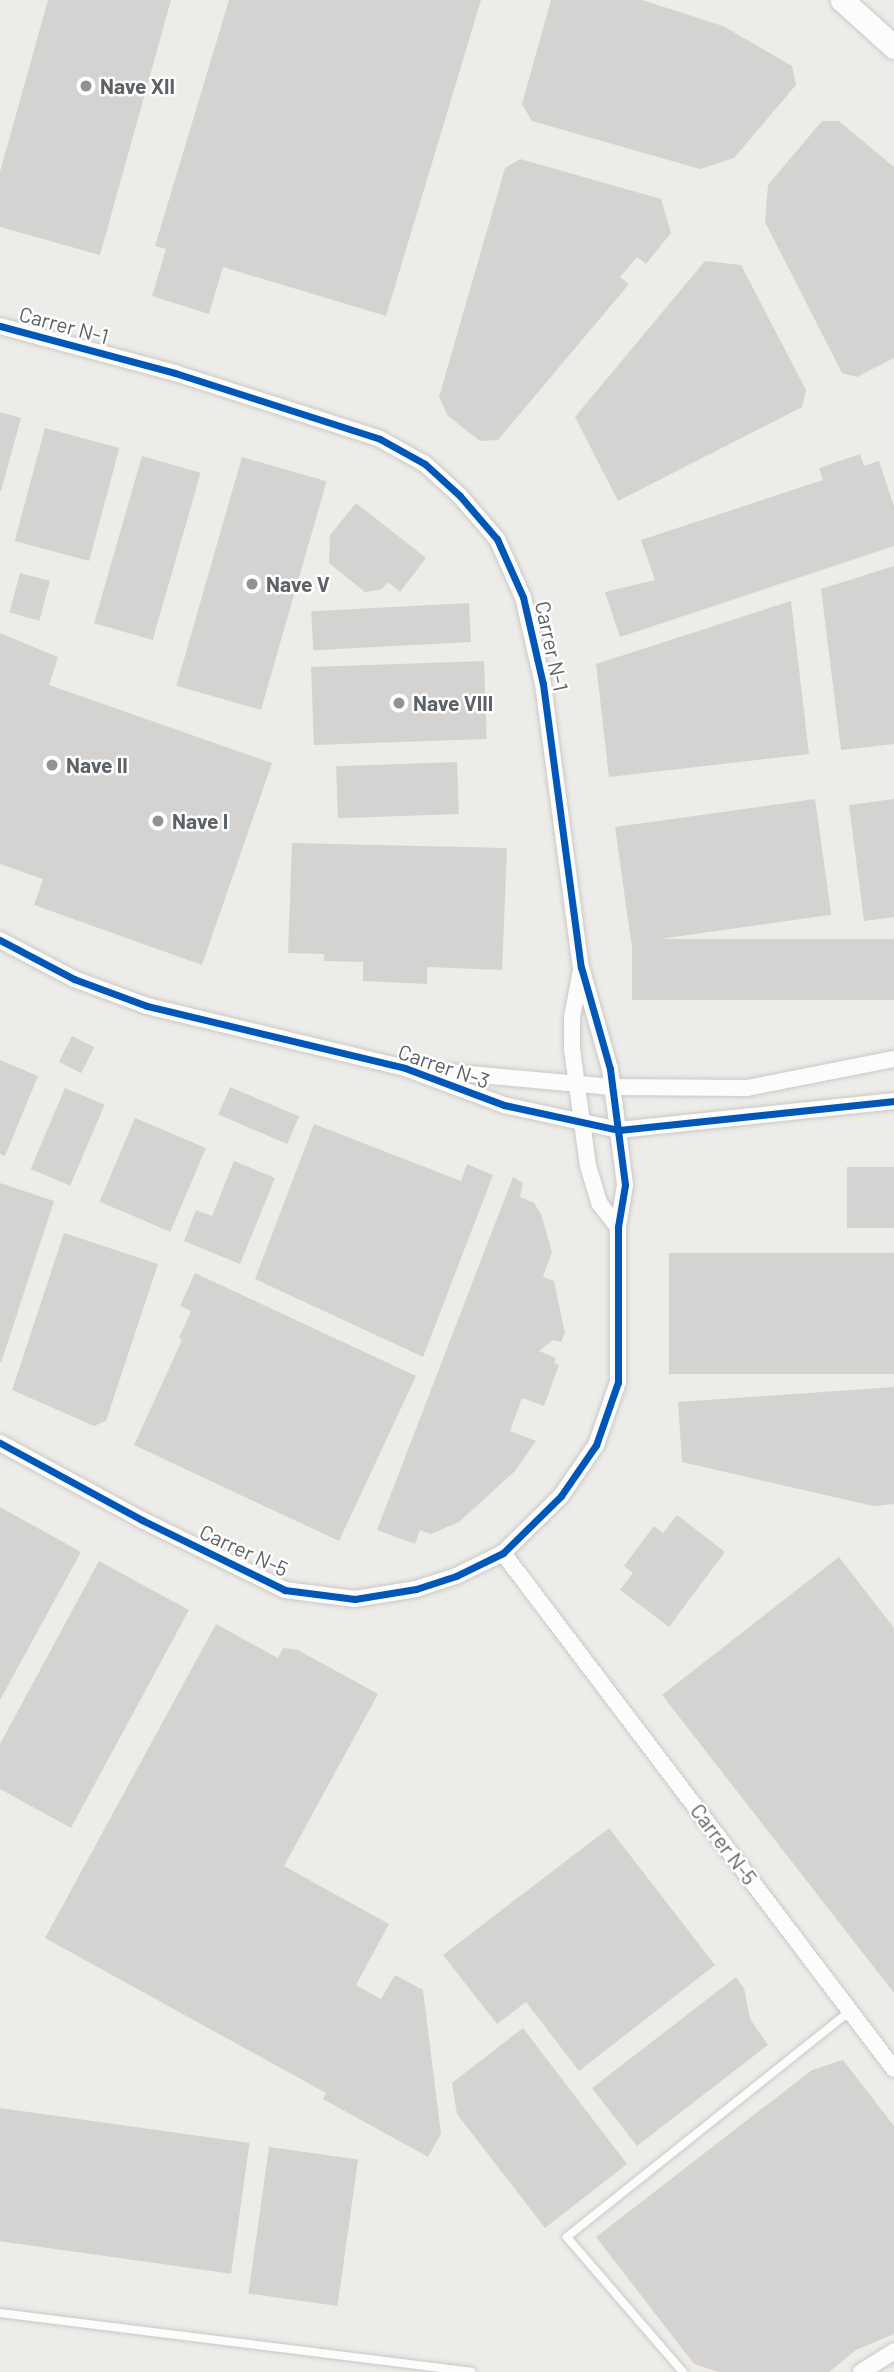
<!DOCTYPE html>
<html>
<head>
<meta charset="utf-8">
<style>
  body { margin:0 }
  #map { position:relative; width:894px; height:2372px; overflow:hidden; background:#eeece8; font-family:Barlow,sans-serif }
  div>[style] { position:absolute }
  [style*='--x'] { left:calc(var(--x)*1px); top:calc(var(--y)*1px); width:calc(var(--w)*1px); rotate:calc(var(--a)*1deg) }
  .building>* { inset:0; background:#d5d3d1; transform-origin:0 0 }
  .roads { filter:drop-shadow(0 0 2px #c9c9c9) drop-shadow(0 0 2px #c9c9c9) }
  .lane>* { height:8px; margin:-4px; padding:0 4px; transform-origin:4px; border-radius:4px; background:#fcfcfc }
  .street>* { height:16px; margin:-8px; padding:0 8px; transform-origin:8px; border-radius:8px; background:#fcfcfc }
  .secondary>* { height:23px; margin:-11.5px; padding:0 11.5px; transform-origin:11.5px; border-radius:11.5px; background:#fcfcfc }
  .cycleway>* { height:7px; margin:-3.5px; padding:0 3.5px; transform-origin:3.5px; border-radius:3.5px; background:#0057b8 }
  .dots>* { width:19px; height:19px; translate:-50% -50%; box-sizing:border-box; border:4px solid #fff; border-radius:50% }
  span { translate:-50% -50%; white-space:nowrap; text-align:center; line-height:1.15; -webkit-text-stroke:5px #fff; paint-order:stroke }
  .poi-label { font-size:21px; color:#5d6267; font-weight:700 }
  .left { translate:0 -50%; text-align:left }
  .street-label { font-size:21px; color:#5d6267 }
</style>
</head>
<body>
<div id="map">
  <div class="building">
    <i style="clip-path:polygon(48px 0,171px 0,100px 255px,0 227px,0 172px)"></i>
    <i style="clip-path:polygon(229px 0,481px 0,386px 316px,223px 267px,209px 314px,152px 296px,166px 249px,155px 246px)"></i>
    <i style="clip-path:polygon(551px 0,642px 0,723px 26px,792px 66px,796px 85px,734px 158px,700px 169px,532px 121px,522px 104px)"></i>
    <i style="clip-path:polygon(822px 121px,839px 121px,894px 167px,894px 358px,857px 377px,842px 373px,765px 222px,768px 185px)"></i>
    <i style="clip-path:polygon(520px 159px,661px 199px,671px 233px,646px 264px,637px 257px,620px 277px,629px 284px,498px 440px,480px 441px,448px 416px,439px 397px,505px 168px)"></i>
    <i style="clip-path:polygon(705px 261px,741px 265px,806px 390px,802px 407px,618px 501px,575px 417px)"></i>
    <i style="clip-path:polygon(0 412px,21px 418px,1px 491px,0 491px)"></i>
    <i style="left:45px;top:428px;width:77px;height:117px;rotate:15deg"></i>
    <i style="clip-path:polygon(860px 454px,864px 466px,879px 461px,894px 507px,894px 546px,620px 637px,605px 592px,655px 580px,641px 540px,823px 480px,819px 468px)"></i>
    <i style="left:142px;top:456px;width:61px;height:174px;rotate:16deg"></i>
    <i style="left:242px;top:457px;width:88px;height:238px;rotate:16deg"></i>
    <i style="clip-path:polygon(356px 503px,426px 558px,400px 592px,388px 582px,382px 589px,365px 592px,329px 563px,330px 535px)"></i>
    <i style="clip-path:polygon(894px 566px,894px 744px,841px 750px,821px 589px)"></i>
    <i style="left:20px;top:573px;width:31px;height:41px;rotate:15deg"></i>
    <i style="clip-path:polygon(791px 601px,809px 754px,609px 777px,596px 664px)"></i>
    <i style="left:469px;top:603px;width:39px;height:158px;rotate:87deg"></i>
    <i style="clip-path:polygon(0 633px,58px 657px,49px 685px,272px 763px,202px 965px,34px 905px,43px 879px,0 864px)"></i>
    <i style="left:484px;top:661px;width:78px;height:173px;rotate:88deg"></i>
    <i style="left:457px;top:762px;width:52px;height:121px;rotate:88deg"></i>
    <i style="left:815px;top:799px;width:117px;height:202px;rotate:82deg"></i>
    <i style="clip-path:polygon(894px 799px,894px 917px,864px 921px,849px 805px)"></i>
    <i style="clip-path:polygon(292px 843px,507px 848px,502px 970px,427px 967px,427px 984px,363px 981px,363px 962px,324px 961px,324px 954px,288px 953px)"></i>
    <i style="left:894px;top:939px;width:61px;height:262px;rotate:90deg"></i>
    <i style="left:72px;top:1036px;width:25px;height:29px;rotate:27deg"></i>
    <i style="clip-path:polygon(0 1060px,38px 1076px,5px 1156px,0 1154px)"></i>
    <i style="left:230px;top:1087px;width:75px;height:30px;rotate:23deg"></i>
    <i style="left:65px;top:1088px;width:43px;height:88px;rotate:23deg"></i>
    <i style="left:135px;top:1118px;width:77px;height:91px;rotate:23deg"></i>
    <i style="clip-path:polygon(314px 1124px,461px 1181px,467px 1164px,493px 1175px,423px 1357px,255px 1279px)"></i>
    <i style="clip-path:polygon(234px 1161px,275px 1178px,240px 1264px,184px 1241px,196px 1210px,212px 1216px)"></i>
    <i style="left:894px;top:1167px;width:61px;height:47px;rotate:90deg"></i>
    <i style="clip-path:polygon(513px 1177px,523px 1183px,520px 1197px,534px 1203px,541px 1214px,552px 1252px,543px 1277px,554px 1281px,565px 1333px,561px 1342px,553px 1340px,539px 1351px,556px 1358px,554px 1363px,559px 1365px,544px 1406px,522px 1398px,510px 1431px,536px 1441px,515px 1471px,459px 1522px,431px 1534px,420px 1530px,415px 1544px,377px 1530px)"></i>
    <i style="clip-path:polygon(0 1183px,54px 1201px,1px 1363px,0 1362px)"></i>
    <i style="clip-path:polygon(64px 1233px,158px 1264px,106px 1421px,94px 1426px,12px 1390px)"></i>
    <i style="left:894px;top:1253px;width:121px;height:225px;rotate:90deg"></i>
    <i style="clip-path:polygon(195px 1273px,416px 1376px,339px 1541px,134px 1445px,182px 1340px,179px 1338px,191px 1311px,180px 1306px)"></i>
    <i style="clip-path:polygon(894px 1387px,894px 1504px,873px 1506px,682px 1462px,678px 1402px)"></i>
    <i style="clip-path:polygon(0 1507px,81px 1552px,0 1700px)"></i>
    <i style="clip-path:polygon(677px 1515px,725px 1552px,669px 1627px,620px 1590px,633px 1573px,624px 1566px,654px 1526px,663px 1533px)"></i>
    <i style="clip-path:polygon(839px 1557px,894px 1628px,894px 1993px,662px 1695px)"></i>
    <i style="clip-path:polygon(99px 1561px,189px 1610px,71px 1828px,0 1789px,0 1744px)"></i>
    <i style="clip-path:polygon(216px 1624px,278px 1658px,283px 1648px,298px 1650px,378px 1694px,284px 1866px,389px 1924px,356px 1985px,381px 1999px,395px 1975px,423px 1990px,441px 2134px,428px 2157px,323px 2099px,326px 2093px,45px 1938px)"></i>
    <i style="clip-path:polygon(609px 1828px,715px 1965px,579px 2071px,526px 2002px,497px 2024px,443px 1955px)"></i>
    <i style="clip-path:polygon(736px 1977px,744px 1988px,750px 2019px,768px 2045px,637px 2146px,592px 2088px)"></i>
    <i style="clip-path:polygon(523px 2028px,627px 2164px,545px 2228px,457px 2114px,452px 2083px)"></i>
    <i style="clip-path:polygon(843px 2060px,894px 2126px,894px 2334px,856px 2350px,829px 2372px,719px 2372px,694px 2364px,596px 2237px,812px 2070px)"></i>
    <i style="left:0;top:2108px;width:252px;height:132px;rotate:8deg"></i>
    <i style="left:269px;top:2147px;width:90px;height:148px;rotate:8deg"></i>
  </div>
  <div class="roads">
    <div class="lane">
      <i style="--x:0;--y:2313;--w:475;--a:7.1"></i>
      <i style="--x:683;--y:2372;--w:178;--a:-130.7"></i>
      <i style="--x:567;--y:2237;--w:362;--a:-38.6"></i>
    </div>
    <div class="street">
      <i style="--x:0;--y:326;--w:181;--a:15"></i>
      <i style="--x:175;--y:373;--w:215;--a:17.8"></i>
      <i style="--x:380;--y:439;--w:51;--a:29.1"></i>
      <i style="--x:425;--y:464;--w:47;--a:42.4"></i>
      <i style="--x:460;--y:496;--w:57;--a:49.3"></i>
      <i style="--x:497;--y:539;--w:64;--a:65.9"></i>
      <i style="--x:523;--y:597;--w:89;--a:77.1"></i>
      <i style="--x:543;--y:684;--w:286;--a:82.4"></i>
      <i style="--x:581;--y:967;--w:106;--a:74.1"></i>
      <i style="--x:610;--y:1069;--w:117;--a:82.6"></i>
      <i style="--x:625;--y:1185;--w:43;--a:99.5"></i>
      <i style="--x:618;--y:1227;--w:155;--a:90"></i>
      <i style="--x:618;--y:1382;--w:67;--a:109.2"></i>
      <i style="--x:596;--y:1445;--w:62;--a:124.5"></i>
      <i style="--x:561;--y:1496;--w:81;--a:135.5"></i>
      <i style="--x:503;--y:1553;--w:52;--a:153.9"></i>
      <i style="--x:456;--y:1576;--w:42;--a:162"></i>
      <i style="--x:416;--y:1589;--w:62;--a:170.7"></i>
      <i style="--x:355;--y:1599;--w:71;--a:-172.7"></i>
      <i style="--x:285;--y:1590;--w:159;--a:-153.9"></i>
      <i style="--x:142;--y:1520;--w:162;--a:-151.5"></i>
      <i style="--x:0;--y:940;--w:84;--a:27.8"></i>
      <i style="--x:74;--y:979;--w:78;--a:20.3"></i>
      <i style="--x:147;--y:1006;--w:265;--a:13.5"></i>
      <i style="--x:405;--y:1068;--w:106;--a:20.5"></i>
      <i style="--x:504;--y:1105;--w:118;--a:12.3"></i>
      <i style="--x:619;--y:1130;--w:277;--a:-6"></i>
      <i style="--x:581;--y:970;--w:48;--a:100.8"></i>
      <i style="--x:572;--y:1017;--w:32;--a:90"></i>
      <i style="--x:572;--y:1049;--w:118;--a:82.2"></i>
      <i style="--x:588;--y:1166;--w:39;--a:73"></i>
      <i style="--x:599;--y:1203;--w:31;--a:52"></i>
      <i style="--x:425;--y:1070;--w:188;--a:5.2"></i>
      <i style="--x:612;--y:1087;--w:135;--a:0.4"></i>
      <i style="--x:747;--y:1088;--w:150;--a:-11.2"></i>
      <i style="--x:503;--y:1553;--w:647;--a:52.85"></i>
      <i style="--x:861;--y:2372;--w:39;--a:-32"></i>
    </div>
    <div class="secondary">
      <i style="--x:842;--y:0;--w:70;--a:42.1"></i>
    </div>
  </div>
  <div class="cycleway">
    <i style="--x:0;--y:326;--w:181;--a:15"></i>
    <i style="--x:175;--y:373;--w:215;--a:17.8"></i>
    <i style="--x:380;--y:439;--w:51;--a:29.1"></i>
    <i style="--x:425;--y:464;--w:47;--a:42.4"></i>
    <i style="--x:460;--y:496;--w:57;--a:49.3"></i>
    <i style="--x:497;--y:539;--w:64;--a:65.9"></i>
    <i style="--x:523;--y:597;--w:89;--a:77.1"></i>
    <i style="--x:543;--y:684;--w:286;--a:82.4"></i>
    <i style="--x:581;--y:967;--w:106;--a:74.1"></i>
    <i style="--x:610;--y:1069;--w:117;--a:82.6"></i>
    <i style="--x:625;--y:1185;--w:43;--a:99.5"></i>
    <i style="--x:618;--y:1227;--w:155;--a:90"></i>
    <i style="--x:618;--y:1382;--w:67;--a:109.2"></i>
    <i style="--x:596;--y:1445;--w:62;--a:124.5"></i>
    <i style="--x:561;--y:1496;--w:81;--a:135.5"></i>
    <i style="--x:503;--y:1553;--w:52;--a:153.9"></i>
    <i style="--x:456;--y:1576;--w:42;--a:162"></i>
    <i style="--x:416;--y:1589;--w:62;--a:170.7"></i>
    <i style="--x:355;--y:1599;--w:71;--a:-172.7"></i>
    <i style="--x:285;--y:1590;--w:159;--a:-153.9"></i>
    <i style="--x:142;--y:1520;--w:162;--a:-151.5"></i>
    <i style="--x:0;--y:940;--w:84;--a:27.8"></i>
    <i style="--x:74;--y:979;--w:78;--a:20.3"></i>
    <i style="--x:147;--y:1006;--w:265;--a:13.5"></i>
    <i style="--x:405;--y:1068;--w:106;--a:20.5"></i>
    <i style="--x:504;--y:1105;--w:118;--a:12.3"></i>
    <i style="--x:619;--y:1130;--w:277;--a:-6"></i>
  </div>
  <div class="dots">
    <i style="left:86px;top:86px;background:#909294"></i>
    <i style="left:252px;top:584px;background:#909294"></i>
    <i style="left:399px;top:703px;background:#909294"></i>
    <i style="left:52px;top:765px;background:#909294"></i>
    <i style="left:158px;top:821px;background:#909294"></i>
  </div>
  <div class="poi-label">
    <span class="left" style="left:100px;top:86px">Nave XII</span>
    <span class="left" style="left:266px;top:584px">Nave V</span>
    <span class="left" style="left:413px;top:703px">Nave VIII</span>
    <span class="left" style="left:66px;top:765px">Nave II</span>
    <span class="left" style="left:172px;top:821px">Nave I</span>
  </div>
  <div class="street-label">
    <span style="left:64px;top:325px;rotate:15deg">Carrer N-1</span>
    <span style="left:552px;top:646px;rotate:78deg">Carrer N-1</span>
    <span style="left:444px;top:1066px;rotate:19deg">Carrer N-3</span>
    <span style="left:244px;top:1550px;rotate:25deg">Carrer N-5</span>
    <span style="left:724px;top:1844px;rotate:53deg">Carrer N-5</span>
  </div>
</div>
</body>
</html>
